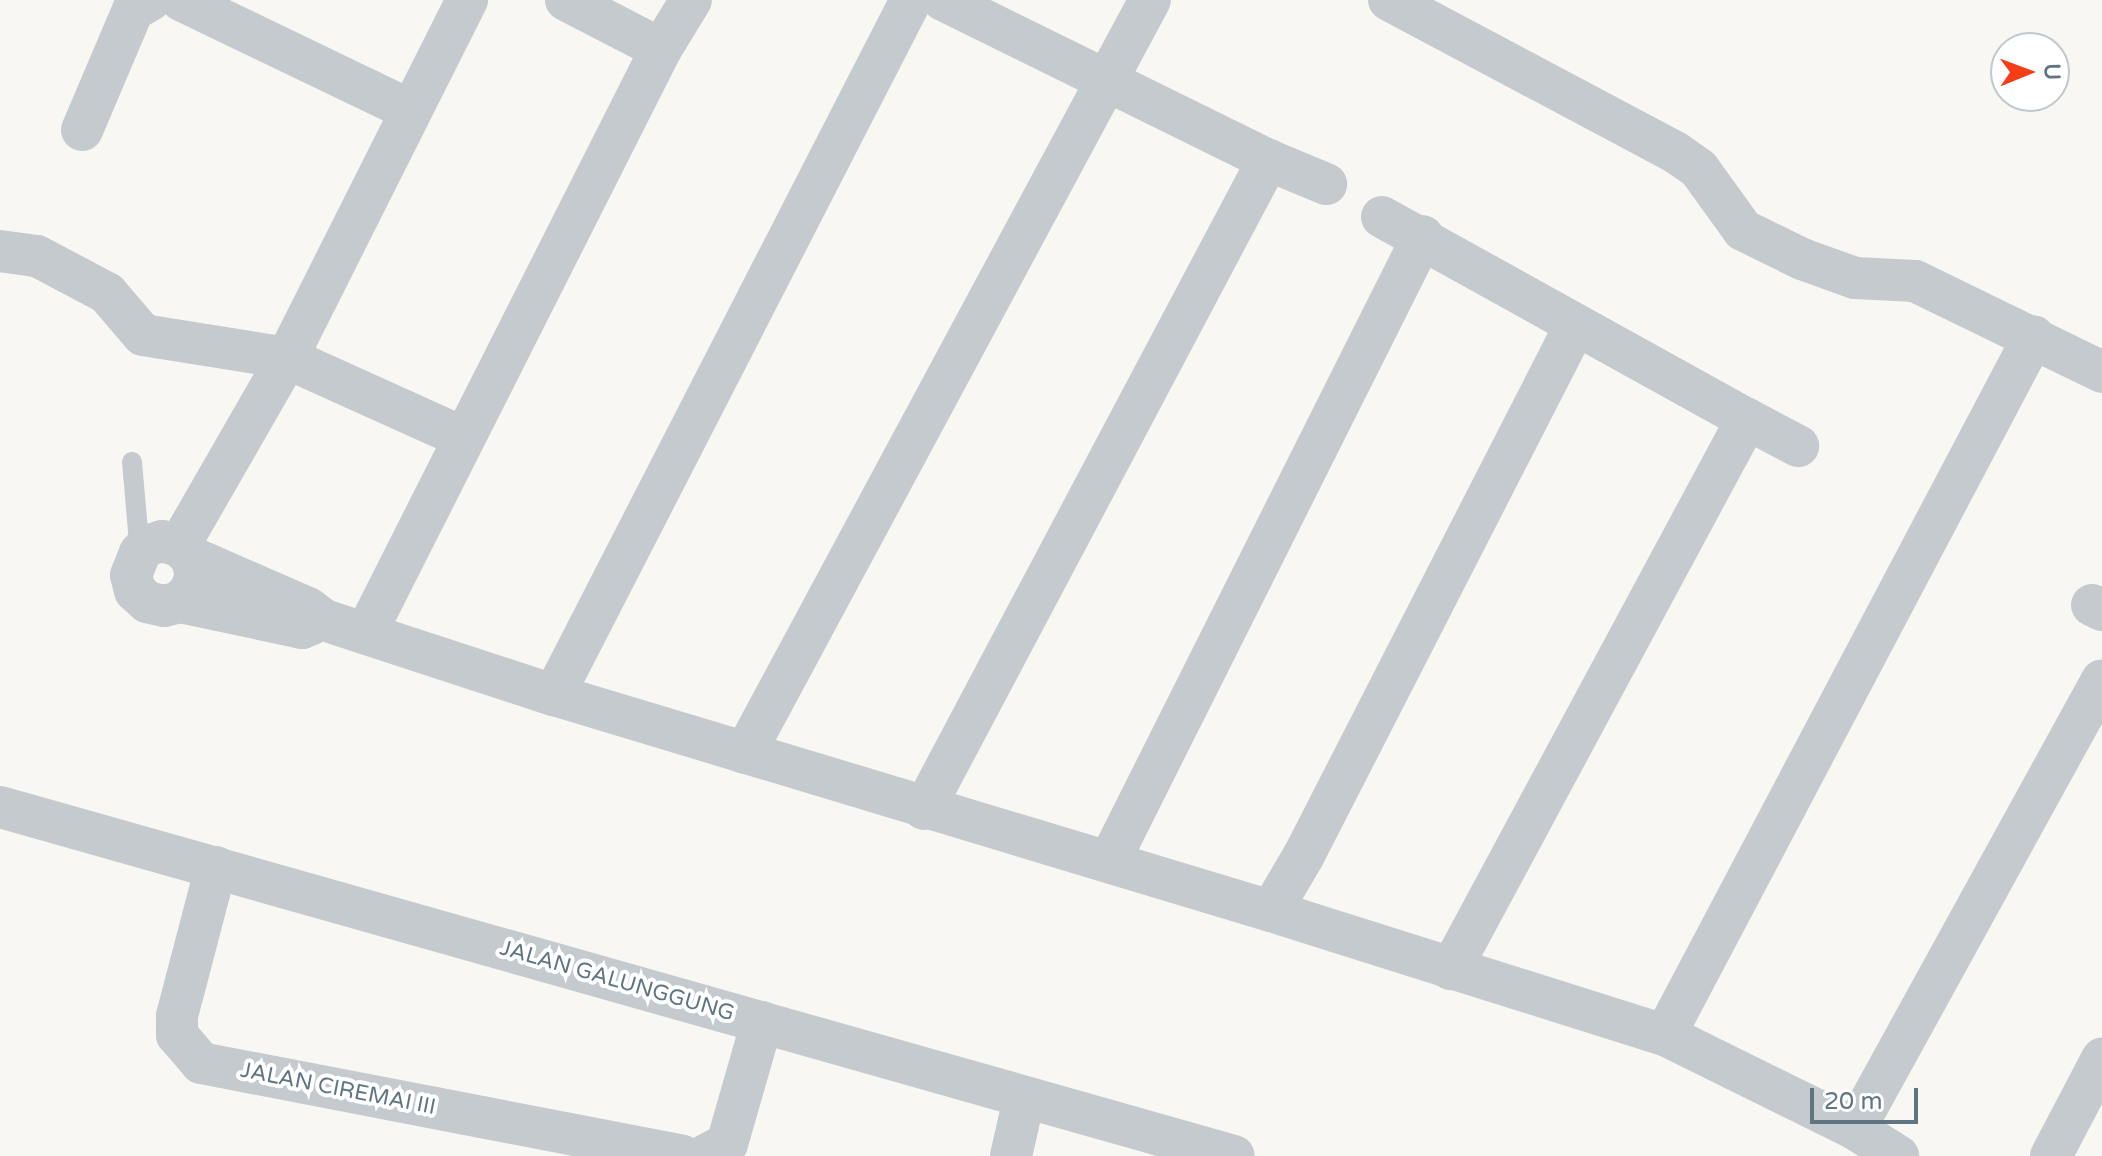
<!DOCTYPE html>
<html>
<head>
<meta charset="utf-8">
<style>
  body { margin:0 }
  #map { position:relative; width:2102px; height:1156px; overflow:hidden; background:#f8f7f4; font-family:"Varela Round",sans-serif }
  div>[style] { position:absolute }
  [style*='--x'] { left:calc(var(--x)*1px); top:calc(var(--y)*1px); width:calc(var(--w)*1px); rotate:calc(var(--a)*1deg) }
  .service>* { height:20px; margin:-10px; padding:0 10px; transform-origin:10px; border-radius:10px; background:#c4cacd }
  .minor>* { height:42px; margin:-21px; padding:0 21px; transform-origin:21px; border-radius:21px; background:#c4cacd }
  span { translate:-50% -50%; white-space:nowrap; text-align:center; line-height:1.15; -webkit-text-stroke:8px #fff; paint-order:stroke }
  .street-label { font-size:22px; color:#5f7582 }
  .north { position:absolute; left:1990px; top:32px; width:80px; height:80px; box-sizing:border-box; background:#fff; border:2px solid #bfc8cd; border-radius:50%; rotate:89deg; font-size:22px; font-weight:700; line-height:32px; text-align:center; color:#5f7582 }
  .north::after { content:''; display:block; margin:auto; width:28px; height:36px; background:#f53e17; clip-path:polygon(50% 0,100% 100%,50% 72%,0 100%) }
  .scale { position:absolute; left:1810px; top:1088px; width:108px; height:36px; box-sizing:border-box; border:4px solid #5f7582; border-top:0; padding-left:10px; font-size:24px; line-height:28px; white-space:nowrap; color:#5f7582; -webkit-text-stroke:6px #fff; paint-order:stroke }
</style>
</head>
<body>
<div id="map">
  <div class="service">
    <i style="--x:132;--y:462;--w:91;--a:85"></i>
  </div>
  <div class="minor">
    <i style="--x:181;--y:0;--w:254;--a:25.7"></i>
    <i style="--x:566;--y:0;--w:107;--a:27.3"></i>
    <i style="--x:943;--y:0;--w:362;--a:26.2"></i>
    <i style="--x:1268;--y:160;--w:63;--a:22.5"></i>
    <i style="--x:1389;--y:0;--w:324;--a:28"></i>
    <i style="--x:1675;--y:152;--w:29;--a:35"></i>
    <i style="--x:1699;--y:169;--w:75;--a:54.2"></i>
    <i style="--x:1743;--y:230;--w:66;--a:26.2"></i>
    <i style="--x:1802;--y:259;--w:56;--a:19.7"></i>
    <i style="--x:1855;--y:278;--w:60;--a:2.9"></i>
    <i style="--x:1915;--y:281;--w:208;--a:25.9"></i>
    <i style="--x:82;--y:130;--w:130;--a:-67"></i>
    <i style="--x:133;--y:10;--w:20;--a:-30"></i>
    <i style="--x:1382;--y:217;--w:417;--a:29"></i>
    <i style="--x:1747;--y:419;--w:625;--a:118.29"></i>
    <i style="--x:0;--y:251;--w:37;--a:8"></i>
    <i style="--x:37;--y:256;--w:79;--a:27.9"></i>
    <i style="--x:107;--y:293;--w:55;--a:49.4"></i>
    <i style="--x:143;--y:335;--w:146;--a:9.1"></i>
    <i style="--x:287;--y:358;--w:194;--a:24.3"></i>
    <i style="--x:1747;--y:419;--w:58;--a:27.9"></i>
    <i style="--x:179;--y:546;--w:217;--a:-60.1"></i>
    <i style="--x:287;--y:358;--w:401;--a:-63.3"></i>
    <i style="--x:191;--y:557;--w:18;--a:74"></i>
    <i style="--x:196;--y:574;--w:17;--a:107"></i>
    <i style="--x:191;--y:590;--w:16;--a:133"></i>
    <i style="--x:180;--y:602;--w:16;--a:166"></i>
    <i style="--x:164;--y:606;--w:17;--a:-167"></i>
    <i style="--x:147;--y:602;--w:16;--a:-137"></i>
    <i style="--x:135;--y:591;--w:16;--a:-104"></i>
    <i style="--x:131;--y:575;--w:24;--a:-68"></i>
    <i style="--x:140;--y:553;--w:9;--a:-49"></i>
    <i style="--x:146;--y:546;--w:17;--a:-17"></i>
    <i style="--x:162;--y:541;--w:18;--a:16"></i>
    <i style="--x:179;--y:546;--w:16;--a:43"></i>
    <i style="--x:191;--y:557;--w:128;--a:23.6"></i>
    <i style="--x:308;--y:608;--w:20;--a:37"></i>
    <i style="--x:324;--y:620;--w:242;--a:18.1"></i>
    <i style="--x:554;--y:695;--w:749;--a:16.77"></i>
    <i style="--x:1271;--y:911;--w:413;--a:17.5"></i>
    <i style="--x:1665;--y:1035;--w:212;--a:26.3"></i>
    <i style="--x:1855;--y:1129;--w:51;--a:32.1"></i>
    <i style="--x:180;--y:602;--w:125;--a:12"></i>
    <i style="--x:302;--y:628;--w:11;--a:-22"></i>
    <i style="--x:2092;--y:605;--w:11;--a:27"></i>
    <i style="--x:366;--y:633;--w:654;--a:-63.2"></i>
    <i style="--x:661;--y:49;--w:57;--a:-58.5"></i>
    <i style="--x:554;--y:695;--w:781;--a:-62.81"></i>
    <i style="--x:745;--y:753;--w:855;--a:-61.73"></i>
    <i style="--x:0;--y:807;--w:1282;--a:15.79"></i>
    <i style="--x:924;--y:809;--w:735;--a:-62.07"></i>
    <i style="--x:1109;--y:862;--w:700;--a:-63.36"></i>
    <i style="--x:216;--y:867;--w:154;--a:104.7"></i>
    <i style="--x:177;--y:1016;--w:19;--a:90"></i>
    <i style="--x:177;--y:1035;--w:37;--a:49"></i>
    <i style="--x:201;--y:1063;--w:490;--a:10.9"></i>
    <i style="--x:1271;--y:911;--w:65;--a:-59.5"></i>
    <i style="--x:1304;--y:855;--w:594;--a:-62.87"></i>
    <i style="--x:1665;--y:1035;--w:790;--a:-62.17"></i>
    <i style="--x:1855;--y:1129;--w:512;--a:-61.18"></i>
    <i style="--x:704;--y:1156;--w:26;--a:-28"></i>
    <i style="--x:727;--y:1144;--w:127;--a:-74"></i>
    <i style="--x:1011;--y:1156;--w:58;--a:-77.2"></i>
    <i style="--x:2051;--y:1156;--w:110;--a:-62.3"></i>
  </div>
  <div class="street-label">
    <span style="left:617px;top:981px;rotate:16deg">JALAN GALUNGGUNG</span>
    <span style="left:338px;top:1089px;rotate:11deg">JALAN CIREMAI III</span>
  </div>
  <div class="north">U</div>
  <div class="scale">20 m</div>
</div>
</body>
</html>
